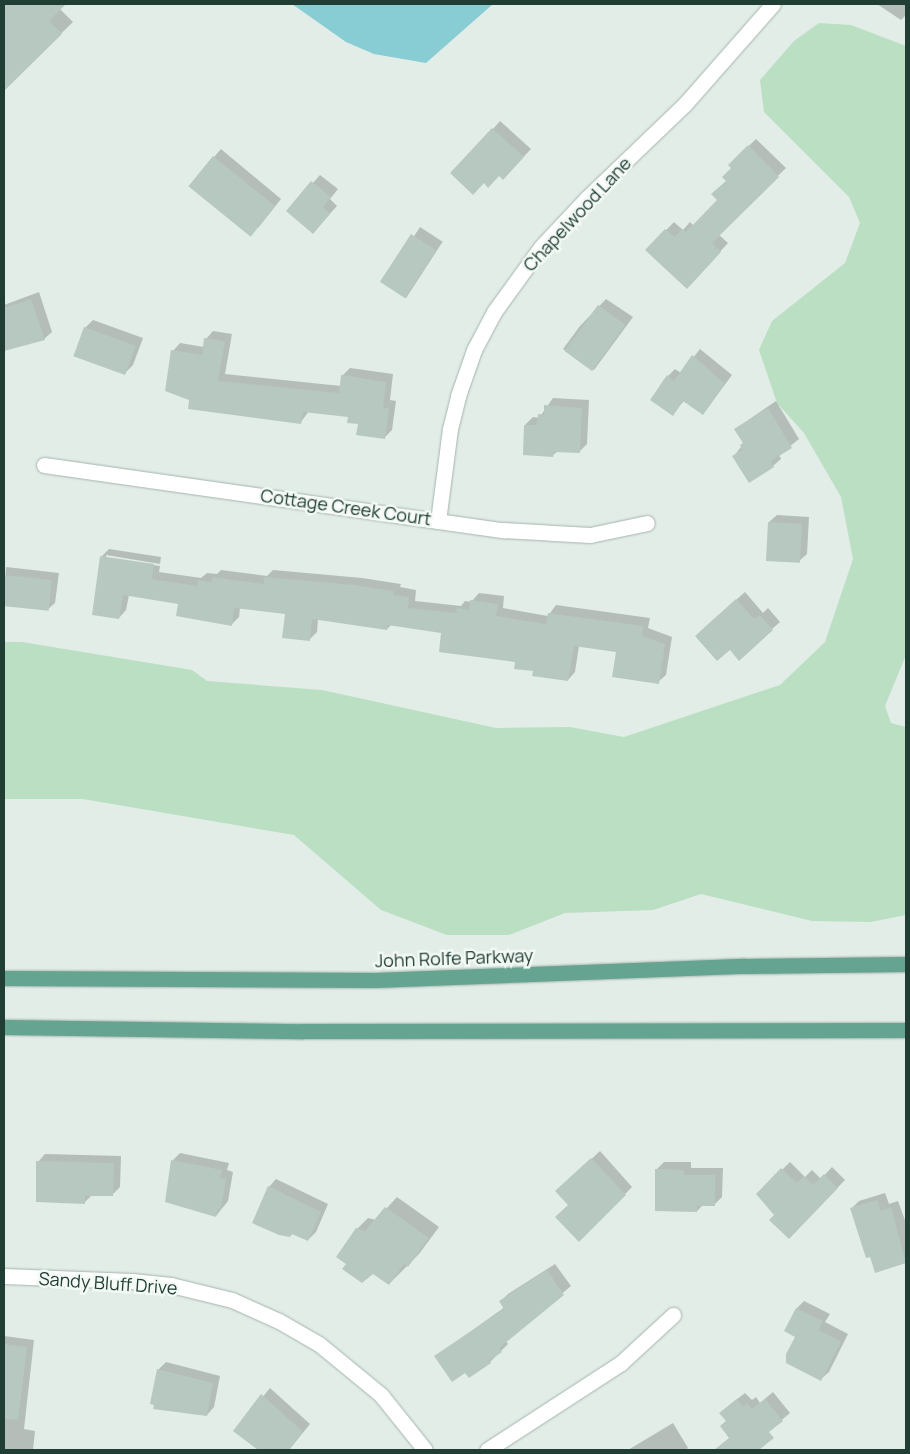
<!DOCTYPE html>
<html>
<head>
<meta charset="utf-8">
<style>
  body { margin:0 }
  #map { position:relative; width:910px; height:1454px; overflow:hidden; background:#e2ede7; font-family:Manrope,sans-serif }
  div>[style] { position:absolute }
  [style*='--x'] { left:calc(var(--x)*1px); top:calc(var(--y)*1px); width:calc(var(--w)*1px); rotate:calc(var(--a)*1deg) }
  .green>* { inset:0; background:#badfc2 }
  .water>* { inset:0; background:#88ccd4 }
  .shadow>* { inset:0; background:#0003; transform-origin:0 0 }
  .building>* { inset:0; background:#b7c8c0; transform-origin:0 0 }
  .roads { filter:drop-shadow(0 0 1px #a4b5ae) drop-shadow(0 0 1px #a4b5ae) }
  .street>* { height:15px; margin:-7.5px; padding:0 7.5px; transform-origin:7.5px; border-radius:7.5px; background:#fff }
  .primary>* { height:15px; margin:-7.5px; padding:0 7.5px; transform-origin:7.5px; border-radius:7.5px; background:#65a490 }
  span { translate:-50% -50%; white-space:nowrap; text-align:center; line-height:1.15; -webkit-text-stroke:5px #f3f9f5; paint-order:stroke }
  .street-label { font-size:18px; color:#213e35 }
  .frame { position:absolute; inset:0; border:5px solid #213e35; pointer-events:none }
</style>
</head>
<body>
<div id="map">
  <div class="green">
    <i style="clip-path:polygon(819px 23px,851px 25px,906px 46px,906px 655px,885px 706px,891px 723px,906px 727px,906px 915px,871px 922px,812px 921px,701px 894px,653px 910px,565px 913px,509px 935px,447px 935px,381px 910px,294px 835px,83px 799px,4px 799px,4px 642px,22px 642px,192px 670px,207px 681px,322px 690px,496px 728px,570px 727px,624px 737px,780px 685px,825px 642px,853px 559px,841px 497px,804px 433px,777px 403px,759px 350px,772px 321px,845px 263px,860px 223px,849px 197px,764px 112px,760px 80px,794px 41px)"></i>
  </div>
  <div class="water">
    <i style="clip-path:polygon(292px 4px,493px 4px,426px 63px,374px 54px,346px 42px)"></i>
  </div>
  <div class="shadow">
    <i style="clip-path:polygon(4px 4px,64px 4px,59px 8px,73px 22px,6px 87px)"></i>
    <i style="clip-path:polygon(877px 4px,906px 4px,906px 15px,901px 20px)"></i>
    <i style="clip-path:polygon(500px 121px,531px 149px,511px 170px,484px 182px,493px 129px)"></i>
    <i style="clip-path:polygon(756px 139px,786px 168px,718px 234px,728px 243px,695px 279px,647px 250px,674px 222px,683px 230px,690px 222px,694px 226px,719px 200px,732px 168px,729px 165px)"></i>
    <i style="clip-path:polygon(221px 149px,281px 199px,258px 228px,214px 157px)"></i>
    <i style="clip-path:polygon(320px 175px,338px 189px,330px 199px,337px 206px,313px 232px,288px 211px)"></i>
    <i style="left:420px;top:227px;width:27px;height:67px;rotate:33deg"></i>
    <i style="clip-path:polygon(39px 292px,52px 332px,44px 339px,7px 349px,4px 344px,4px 305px)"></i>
    <i style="clip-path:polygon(606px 299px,633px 317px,594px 370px,563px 349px,580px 326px)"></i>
    <i style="clip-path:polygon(93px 320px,143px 338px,133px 365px,126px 372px,85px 328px)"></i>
    <i style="clip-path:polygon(213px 331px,232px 334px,225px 374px,341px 386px,342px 376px,350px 368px,393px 374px,390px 400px,396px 401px,392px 430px,384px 438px,349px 416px,309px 411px,301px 422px,191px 399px,173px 351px,180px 343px,204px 347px,206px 339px)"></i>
    <i style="clip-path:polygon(700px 349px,732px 375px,703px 414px,684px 401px,672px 414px,668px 376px,675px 369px,681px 373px)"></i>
    <i style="clip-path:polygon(553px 398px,589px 400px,587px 444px,579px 452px,558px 451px,553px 455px,525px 425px,533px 417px,539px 418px)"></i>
    <i style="clip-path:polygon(776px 401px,799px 439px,779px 455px,781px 459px,773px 466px,734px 456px,744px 443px,735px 429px)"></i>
    <i style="clip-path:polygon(777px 515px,809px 517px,807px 554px,799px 561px,769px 522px)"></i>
    <i style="clip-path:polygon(109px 549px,161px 557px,160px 564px,106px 555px,106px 558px,160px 566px,159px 572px,201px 578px,207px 573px,217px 574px,221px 570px,267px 576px,273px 570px,362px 578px,401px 584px,400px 587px,416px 590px,415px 601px,461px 606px,465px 601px,471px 602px,479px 593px,504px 596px,503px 608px,548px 616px,556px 605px,650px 618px,648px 628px,672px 637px,666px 675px,658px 682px,618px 651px,579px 646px,575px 672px,568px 680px,534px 670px,443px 632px,391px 625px,387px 629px,318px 619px,317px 632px,309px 640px,286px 613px,240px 608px,239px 617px,231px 625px,179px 603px,129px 595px,126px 610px,119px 618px,102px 556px)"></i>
    <i style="clip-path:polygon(6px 567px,59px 573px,55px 603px,47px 610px,4px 605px)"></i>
    <i style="clip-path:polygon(745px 592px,763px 613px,768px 608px,780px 622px,772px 629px,730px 649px,704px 628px)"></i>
    <i style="clip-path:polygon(600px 1151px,632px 1187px,579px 1241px,565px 1184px)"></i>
    <i style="clip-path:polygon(180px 1153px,229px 1163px,227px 1170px,233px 1172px,228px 1201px,216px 1216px,173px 1160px)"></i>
    <i style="clip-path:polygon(45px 1154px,121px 1156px,120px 1187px,112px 1195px,93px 1194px,85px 1202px,38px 1162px)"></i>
    <i style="clip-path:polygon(664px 1162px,691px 1162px,691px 1168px,723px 1168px,722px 1197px,714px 1205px,703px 1205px,697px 1211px,656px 1170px)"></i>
    <i style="clip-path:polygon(790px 1162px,805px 1177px,812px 1170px,821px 1179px,832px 1167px,845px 1180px,789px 1238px,776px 1215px,758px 1194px)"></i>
    <i style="clip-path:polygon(276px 1179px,328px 1204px,316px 1232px,308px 1240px,293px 1233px,290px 1236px,269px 1187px)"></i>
    <i style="clip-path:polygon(885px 1193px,889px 1204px,898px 1201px,906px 1223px,905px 1262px,851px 1209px,859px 1201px)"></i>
    <i style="clip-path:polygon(397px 1197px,439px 1227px,419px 1254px,389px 1284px,373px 1273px,348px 1264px,357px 1229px,368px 1218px,376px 1220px)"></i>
    <i style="clip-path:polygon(555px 1264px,571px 1286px,506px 1341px,508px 1344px,490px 1362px,466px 1371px,436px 1356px,505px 1307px,501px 1301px,508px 1294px)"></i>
    <i style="clip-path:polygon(804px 1301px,830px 1314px,825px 1322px,848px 1334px,829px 1372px,821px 1379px,797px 1336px,797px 1308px)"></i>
    <i style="clip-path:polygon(4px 1336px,34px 1340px,24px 1429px,35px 1431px,33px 1450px,4px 1450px)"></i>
    <i style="clip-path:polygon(166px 1362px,220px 1376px,214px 1407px,207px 1415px,158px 1370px)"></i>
    <i style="clip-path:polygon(270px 1388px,310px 1424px,289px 1450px,260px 1450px,235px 1431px)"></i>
    <i style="clip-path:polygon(773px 1392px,790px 1413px,746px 1450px,740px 1450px,722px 1426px,727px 1421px,728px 1406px,745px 1393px,752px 1400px,756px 1397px,760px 1403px)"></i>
    <i style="clip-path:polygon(673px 1423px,688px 1448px,686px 1450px,628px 1450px)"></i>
  </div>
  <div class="building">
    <i style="clip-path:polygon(4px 4px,66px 4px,49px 21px,62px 34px,4px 91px)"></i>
    <i style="clip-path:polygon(492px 128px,524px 157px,503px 180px,499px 176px,488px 188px,484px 183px,473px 195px,450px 173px)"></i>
    <i style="clip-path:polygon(748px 145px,779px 177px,712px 243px,721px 252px,687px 289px,645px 250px,665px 229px,675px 237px,682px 229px,686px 232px,717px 200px,711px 194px,726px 181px,722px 177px,731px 168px,728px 165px)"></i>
    <i style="left:213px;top:156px;width:80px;height:39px;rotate:39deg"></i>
    <i style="clip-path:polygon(311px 181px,331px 197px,323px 207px,330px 214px,313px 234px,286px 211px)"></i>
    <i style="left:411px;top:234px;width:30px;height:57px;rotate:33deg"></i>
    <i style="clip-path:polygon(31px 299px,45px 340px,4px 351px,4px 308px)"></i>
    <i style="left:598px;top:305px;width:34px;height:57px;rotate:36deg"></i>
    <i style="left:84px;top:327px;width:55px;height:31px;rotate:20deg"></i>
    <i style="clip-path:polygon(204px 338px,225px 341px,218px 381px,339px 393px,341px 375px,386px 382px,383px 408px,389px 408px,385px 439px,356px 435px,358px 424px,347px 423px,348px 417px,303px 412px,301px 424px,188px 409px,189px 400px,165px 391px,171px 350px,202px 355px)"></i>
    <i style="clip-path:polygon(692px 355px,725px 384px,703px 415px,683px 401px,673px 416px,650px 400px,667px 375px,674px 381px)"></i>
    <i style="clip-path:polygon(544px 405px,582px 408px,580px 453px,554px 452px,553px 457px,523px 455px,524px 425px,537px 425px,538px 414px,544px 415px)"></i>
    <i style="clip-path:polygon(768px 408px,792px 448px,771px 461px,774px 467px,749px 483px,732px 456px,742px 450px,740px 445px,743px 443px,734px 429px)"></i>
    <i style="left:768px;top:522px;width:34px;height:39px;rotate:3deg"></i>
    <i style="clip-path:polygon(100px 556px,154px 564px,152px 579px,197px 586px,198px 580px,212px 582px,212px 577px,264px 584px,264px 577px,354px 585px,394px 591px,393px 595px,409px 597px,408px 608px,456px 613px,457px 608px,469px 610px,470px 600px,498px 604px,496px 616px,546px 624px,548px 613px,643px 626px,642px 636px,665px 644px,659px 684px,612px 677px,616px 652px,574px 646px,568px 681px,532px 676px,533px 671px,514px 669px,515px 662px,439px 652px,441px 633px,388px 625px,387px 630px,312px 619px,310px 641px,282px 638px,285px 614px,234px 608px,232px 626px,176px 616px,178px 604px,123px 595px,119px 619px,92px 615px)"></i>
    <i style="left:4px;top:575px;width:48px;height:31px;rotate:6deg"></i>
    <i style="clip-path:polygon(736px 599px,754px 619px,760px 615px,773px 630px,739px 661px,730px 650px,717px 661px,695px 636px)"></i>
    <i style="clip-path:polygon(591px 1158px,626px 1195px,579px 1242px,555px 1217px,568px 1205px,555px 1191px)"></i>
    <i style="clip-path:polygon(171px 1160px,222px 1170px,220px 1178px,226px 1179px,221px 1210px,218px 1209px,216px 1217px,165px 1202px)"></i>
    <i style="clip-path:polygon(36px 1161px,114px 1163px,113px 1196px,85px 1196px,85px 1204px,36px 1202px)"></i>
    <i style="clip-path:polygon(781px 1168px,797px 1183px,804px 1176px,813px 1185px,824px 1174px,838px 1188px,789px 1239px,769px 1220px,774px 1215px,756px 1194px)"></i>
    <i style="clip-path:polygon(655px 1169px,684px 1170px,684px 1175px,715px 1175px,715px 1206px,697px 1206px,697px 1212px,655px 1211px)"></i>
    <i style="clip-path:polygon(268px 1186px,321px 1212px,308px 1241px,292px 1234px,290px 1237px,279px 1235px,252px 1223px)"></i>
    <i style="clip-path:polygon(877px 1200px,881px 1211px,891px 1207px,906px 1263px,875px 1273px,870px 1257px,866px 1258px,850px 1208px)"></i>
    <i style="clip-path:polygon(385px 1207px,429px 1238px,408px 1267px,404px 1264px,389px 1285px,373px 1274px,362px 1283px,342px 1269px,346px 1264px,336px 1257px,356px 1228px,365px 1231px)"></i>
    <i style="clip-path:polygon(547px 1270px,564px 1295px,499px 1348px,502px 1352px,490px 1360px,491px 1363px,469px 1378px,465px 1373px,452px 1382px,434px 1356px,504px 1309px,499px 1301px)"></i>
    <i style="clip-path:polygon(796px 1308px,823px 1321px,819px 1330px,841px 1342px,821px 1381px,786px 1363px,786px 1354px,795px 1337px,784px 1331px)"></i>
    <i style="clip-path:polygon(4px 1344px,27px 1347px,18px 1420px,4px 1419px)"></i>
    <i style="clip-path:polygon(157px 1369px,213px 1383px,207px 1416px,153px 1409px,154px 1405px,150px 1404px)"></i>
    <i style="clip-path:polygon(261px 1394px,303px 1432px,289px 1450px,258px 1450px,233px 1431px)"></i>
    <i style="clip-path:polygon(737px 1399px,743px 1407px,747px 1403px,752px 1409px,765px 1399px,783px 1421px,769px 1432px,774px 1438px,759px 1450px,714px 1450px,729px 1438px,720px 1426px,726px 1421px,719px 1413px)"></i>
  </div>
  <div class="roads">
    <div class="street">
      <i style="--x:44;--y:465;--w:464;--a:8.1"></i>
      <i style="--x:503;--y:530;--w:87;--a:3.3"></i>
      <i style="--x:590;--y:535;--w:58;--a:-11.9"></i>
      <i style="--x:438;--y:521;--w:93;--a:-82.6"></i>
      <i style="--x:450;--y:429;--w:34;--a:-76"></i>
      <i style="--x:458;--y:396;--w:49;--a:-70.8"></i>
      <i style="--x:474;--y:350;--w:43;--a:-62.2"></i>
      <i style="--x:494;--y:312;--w:80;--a:-54.1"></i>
      <i style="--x:541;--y:247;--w:67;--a:-46.8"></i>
      <i style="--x:587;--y:198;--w:136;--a:-43.8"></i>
      <i style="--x:685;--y:104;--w:133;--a:-48.7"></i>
      <i style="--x:4;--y:1276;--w:128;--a:2.2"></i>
      <i style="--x:132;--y:1281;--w:39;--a:6"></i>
      <i style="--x:171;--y:1285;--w:63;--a:13.8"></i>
      <i style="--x:232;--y:1300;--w:51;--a:24.1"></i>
      <i style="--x:279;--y:1321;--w:46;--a:29.9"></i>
      <i style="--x:319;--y:1344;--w:80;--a:39.4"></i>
      <i style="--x:381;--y:1395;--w:70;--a:51.3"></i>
      <i style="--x:487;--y:1450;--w:160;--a:-33"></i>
      <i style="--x:621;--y:1363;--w:71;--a:-42.7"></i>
    </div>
    <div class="primary">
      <i style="--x:4;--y:978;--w:371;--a:0.3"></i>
      <i style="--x:375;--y:980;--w:370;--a:-2.2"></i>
      <i style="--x:745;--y:966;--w:161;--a:-0.7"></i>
      <i style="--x:4;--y:1027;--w:299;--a:0.8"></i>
      <i style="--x:303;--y:1031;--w:603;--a:-0.1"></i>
    </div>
  </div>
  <div class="street-label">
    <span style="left:577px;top:214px;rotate:-47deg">Chapelwood Lane</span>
    <span style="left:346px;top:507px;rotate:8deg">Cottage Creek Court</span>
    <span style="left:454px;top:958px;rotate:-2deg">John Rolfe Parkway</span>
    <span style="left:108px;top:1283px;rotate:4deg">Sandy Bluff Drive</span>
  </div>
  <div class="frame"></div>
</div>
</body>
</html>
